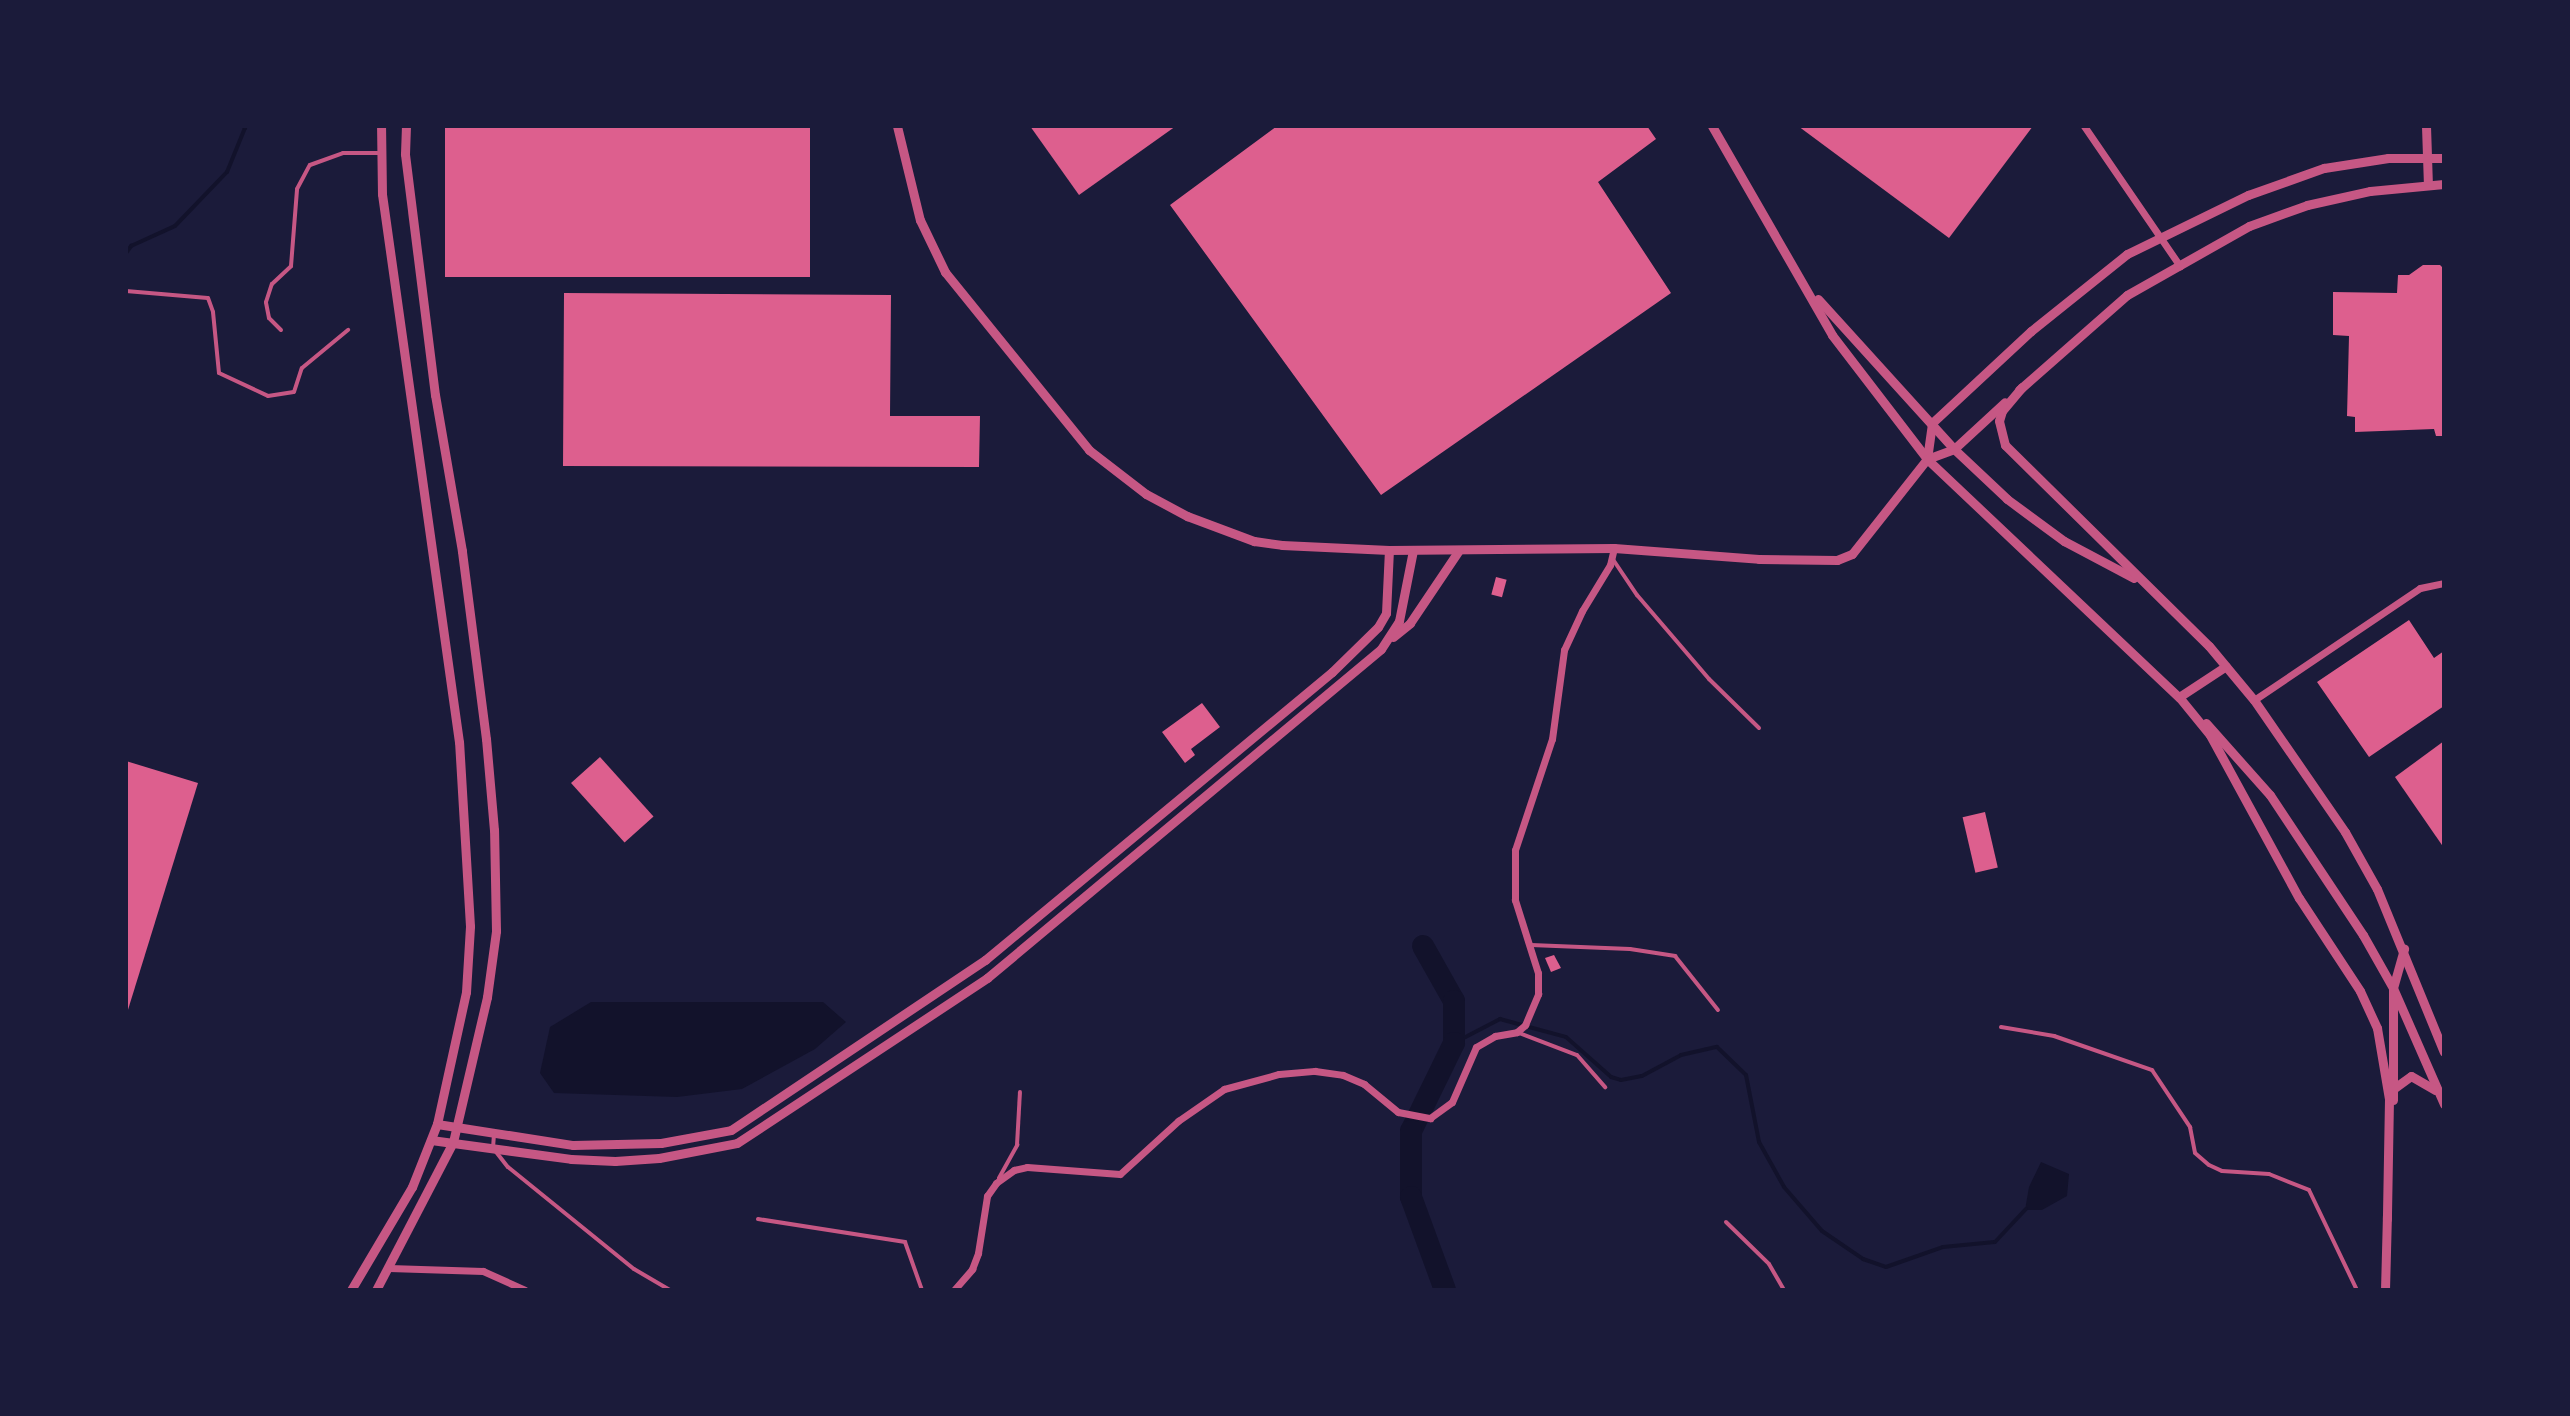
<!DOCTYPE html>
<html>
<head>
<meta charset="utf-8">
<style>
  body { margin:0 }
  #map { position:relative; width:2570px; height:1416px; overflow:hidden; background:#1b1b3a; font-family:"Archivo Narrow",sans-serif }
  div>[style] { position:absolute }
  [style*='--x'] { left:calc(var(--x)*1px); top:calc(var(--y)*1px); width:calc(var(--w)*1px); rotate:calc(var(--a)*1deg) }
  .water>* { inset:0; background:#12122b }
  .stream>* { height:4px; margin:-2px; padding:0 2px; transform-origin:2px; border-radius:2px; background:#12122b }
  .river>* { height:22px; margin:-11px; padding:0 11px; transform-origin:11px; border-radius:11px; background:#12122b }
  .building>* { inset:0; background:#dd5f8e; transform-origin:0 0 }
  .service>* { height:4px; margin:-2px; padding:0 2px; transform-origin:2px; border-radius:2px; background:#c65784 }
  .minor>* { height:7px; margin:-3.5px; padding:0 3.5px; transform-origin:3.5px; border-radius:3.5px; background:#c65784 }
  .tertiary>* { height:9px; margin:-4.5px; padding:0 4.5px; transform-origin:4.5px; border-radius:4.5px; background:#c65784 }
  span { translate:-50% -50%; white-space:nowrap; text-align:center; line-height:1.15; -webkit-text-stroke:6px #1b1b3a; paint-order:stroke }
  .frame { position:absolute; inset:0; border:128px solid #1b1b3a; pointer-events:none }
</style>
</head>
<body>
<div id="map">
  <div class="water">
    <i style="clip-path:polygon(591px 1002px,823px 1002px,846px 1022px,815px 1049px,742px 1089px,677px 1097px,554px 1093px,540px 1073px,550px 1027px)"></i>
    <i style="clip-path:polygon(2041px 1162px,2069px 1174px,2067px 1196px,2042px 1210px,2025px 1210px,2029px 1187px)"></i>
  </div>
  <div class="stream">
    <i style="--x:126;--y:253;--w:9;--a:-54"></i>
    <i style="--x:131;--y:246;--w:48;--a:-24.4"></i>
    <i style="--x:175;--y:226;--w:75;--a:-46.1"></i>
    <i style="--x:227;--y:172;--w:48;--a:-67.8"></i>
    <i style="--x:245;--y:128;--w:3;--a:-135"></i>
    <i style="--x:1454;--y:1043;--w:52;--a:-27.6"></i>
    <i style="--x:1500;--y:1019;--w:68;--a:15.3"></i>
    <i style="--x:1566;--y:1037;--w:60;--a:41.6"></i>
    <i style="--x:1611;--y:1077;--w:10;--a:17"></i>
    <i style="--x:1621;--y:1080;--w:21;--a:-11"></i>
    <i style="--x:1642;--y:1076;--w:44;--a:-28.3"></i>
    <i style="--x:1681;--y:1055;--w:37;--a:-13"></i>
    <i style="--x:1717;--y:1047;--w:40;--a:44"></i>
    <i style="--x:1746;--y:1075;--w:68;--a:79"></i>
    <i style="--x:1759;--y:1142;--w:51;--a:60.9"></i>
    <i style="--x:1784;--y:1187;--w:58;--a:49.2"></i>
    <i style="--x:1822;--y:1231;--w:50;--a:34.3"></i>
    <i style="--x:1863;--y:1259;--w:24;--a:19"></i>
    <i style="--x:1886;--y:1267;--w:60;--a:-19.3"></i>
    <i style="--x:1943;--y:1247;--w:52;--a:-5.5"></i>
    <i style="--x:1995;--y:1242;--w:45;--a:-46.8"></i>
  </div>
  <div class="river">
    <i style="--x:1423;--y:946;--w:63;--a:60.6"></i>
    <i style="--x:1454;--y:1001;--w:42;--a:90"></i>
    <i style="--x:1454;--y:1043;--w:98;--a:116"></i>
    <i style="--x:1411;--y:1131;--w:66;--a:90"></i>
    <i style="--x:1411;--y:1197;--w:99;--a:69.9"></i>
  </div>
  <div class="building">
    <i style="left:445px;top:126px;width:365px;height:151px"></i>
    <i style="clip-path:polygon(1030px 126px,1176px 126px,1079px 195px)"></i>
    <i style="clip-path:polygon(1277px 126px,1647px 126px,1656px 139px,1598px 182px,1671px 293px,1381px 495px,1170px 205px)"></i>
    <i style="clip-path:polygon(1798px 126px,2033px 126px,1949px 238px)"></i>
    <i style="clip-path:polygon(2423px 265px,2440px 265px,2444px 269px,2444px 436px,2436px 436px,2434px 429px,2355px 432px,2355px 417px,2347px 416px,2349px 336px,2333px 335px,2333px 292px,2397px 293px,2398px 275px,2409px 275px)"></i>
    <i style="clip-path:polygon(564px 293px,891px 295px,890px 416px,980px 416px,979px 467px,563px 466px)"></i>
    <i style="left:1496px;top:577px;width:11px;height:18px;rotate:15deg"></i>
    <i style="clip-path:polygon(2409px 620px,2434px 658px,2444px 651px,2444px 706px,2369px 757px,2317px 682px)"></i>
    <i style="clip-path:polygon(1202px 703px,1220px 727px,1191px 749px,1195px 755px,1185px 763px,1162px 732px)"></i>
    <i style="clip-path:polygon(2444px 741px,2444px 848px,2395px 777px)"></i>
    <i style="left:600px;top:757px;width:80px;height:39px;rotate:48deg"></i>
    <i style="clip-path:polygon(126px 761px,198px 783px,127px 1013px,126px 1013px)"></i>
    <i style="left:1985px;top:812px;width:57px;height:23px;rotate:77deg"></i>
    <i style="clip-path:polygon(1554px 955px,1561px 968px,1551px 972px,1545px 958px)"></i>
  </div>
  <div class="service">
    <i style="--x:126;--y:291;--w:82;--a:4.9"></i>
    <i style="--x:208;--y:298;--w:15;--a:70"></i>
    <i style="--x:213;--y:312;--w:61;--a:84.4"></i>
    <i style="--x:219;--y:373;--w:54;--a:25.1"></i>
    <i style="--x:268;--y:396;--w:26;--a:-9"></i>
    <i style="--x:294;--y:392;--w:25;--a:-72"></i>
    <i style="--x:302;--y:368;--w:60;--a:-39.6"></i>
    <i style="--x:281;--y:330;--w:17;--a:-135"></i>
    <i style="--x:269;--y:318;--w:16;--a:-101"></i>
    <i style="--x:266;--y:302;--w:19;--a:-72"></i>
    <i style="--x:272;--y:284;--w:26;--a:-43"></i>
    <i style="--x:291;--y:266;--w:77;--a:-85.5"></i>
    <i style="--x:297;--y:189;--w:27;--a:-62"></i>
    <i style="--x:310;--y:165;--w:35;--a:-20"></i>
    <i style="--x:343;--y:153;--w:36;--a:0"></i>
    <i style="--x:1612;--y:558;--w:45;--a:56"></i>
    <i style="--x:1637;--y:595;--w:111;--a:49.4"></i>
    <i style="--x:1709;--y:679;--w:70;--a:44.4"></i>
    <i style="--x:1531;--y:945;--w:99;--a:2.3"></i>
    <i style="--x:1630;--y:949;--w:46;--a:8.8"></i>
    <i style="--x:1675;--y:956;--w:69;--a:51.5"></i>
    <i style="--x:2001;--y:1027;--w:54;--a:9.6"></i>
    <i style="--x:2054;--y:1036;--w:104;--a:19.1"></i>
    <i style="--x:2152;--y:1070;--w:69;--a:56.3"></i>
    <i style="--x:2190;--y:1127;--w:26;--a:79"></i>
    <i style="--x:2195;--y:1153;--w:18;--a:41"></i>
    <i style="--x:2209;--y:1165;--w:14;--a:25"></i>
    <i style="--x:2222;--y:1171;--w:47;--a:3.7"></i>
    <i style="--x:2269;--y:1174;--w:43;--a:21.8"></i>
    <i style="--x:2309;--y:1190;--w:111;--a:64.4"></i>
    <i style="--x:1519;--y:1033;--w:62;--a:20.8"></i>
    <i style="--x:1577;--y:1055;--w:43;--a:48.8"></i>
    <i style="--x:494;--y:1134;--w:14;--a:94"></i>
    <i style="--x:493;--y:1148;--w:24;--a:52"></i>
    <i style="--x:508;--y:1167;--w:162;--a:39"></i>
    <i style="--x:634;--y:1269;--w:42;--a:30.3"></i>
    <i style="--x:999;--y:1178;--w:38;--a:-61"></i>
    <i style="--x:1017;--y:1145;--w:53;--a:-86.8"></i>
    <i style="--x:758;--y:1219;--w:149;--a:8.9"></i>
    <i style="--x:905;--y:1242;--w:51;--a:70.5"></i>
    <i style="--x:1726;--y:1222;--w:60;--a:44.3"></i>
    <i style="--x:1769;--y:1264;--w:30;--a:60"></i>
  </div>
  <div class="minor">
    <i style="--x:2084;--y:126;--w:170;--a:55.6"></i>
    <i style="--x:2254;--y:700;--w:200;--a:-34"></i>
    <i style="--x:2420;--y:588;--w:25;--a:-12"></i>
    <i style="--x:389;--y:1268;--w:94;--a:1.8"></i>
    <i style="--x:483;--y:1271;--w:46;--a:24.3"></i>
    <i style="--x:954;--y:1290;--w:28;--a:-49"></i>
    <i style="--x:972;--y:1269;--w:17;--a:-69"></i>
    <i style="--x:978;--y:1253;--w:58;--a:-81"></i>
    <i style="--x:987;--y:1196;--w:16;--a:-55"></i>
    <i style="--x:996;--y:1183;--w:22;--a:-36"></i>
    <i style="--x:1014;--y:1170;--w:13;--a:-13"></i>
    <i style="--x:1027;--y:1167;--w:93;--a:4.3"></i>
    <i style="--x:1120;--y:1174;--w:79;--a:-42.4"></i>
    <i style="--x:1178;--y:1121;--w:56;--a:-34.8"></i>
    <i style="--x:1224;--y:1089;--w:57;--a:-15.3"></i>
    <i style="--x:1279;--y:1074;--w:36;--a:-5"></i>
    <i style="--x:1315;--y:1071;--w:28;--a:8"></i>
    <i style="--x:1343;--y:1075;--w:23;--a:23"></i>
    <i style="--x:1364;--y:1084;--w:44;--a:39.5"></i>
    <i style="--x:1398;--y:1112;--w:33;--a:11"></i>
    <i style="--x:1430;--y:1118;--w:27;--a:-36"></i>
    <i style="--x:1452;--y:1102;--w:60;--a:-66.4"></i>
    <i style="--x:1476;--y:1047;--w:22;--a:-30"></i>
    <i style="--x:1495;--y:1036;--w:22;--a:-10"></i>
    <i style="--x:1517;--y:1032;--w:11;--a:-41"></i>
    <i style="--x:1525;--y:1025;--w:34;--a:-67"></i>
    <i style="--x:1538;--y:994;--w:21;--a:-90"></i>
    <i style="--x:1538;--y:973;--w:77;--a:-107.5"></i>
    <i style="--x:1515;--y:900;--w:50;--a:-90"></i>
    <i style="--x:1515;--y:850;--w:117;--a:-71.6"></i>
    <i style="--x:1552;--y:739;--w:90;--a:-82.3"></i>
    <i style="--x:1564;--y:650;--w:43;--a:-65.2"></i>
    <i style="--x:1582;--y:611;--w:54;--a:-58.7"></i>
    <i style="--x:1610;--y:565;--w:17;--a:-77"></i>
  </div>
  <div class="tertiary">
    <i style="--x:897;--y:126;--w:97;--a:76.3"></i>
    <i style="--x:920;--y:220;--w:58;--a:64.3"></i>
    <i style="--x:945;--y:272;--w:229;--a:51"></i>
    <i style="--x:1089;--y:450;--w:72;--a:37.7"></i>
    <i style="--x:1146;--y:494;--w:47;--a:28.2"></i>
    <i style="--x:1187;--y:516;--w:72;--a:20.5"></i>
    <i style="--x:1254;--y:541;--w:28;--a:8"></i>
    <i style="--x:1282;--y:545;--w:107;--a:2.7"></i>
    <i style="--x:1389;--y:550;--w:225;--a:-0.5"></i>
    <i style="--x:1614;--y:548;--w:145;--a:4.3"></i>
    <i style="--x:1759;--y:559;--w:78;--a:0.7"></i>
    <i style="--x:1837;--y:560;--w:16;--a:-22"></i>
    <i style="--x:1852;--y:554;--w:121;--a:-51.7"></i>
    <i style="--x:1927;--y:459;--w:36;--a:-82"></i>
    <i style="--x:1932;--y:423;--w:135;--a:-42.9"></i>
    <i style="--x:2031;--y:331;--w:123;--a:-38.7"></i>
    <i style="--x:2127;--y:254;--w:135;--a:-26"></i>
    <i style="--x:2248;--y:195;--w:81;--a:-19.6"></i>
    <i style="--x:2324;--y:168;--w:65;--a:-8.9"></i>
    <i style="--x:2388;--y:158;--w:56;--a:0"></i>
    <i style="--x:1712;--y:126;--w:241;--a:60.1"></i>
    <i style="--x:1832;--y:335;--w:156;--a:52.5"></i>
    <i style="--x:1927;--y:459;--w:347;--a:43.4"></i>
    <i style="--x:2179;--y:697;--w:49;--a:50.8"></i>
    <i style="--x:2210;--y:735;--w:186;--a:61.4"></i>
    <i style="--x:2299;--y:898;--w:111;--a:56.7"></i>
    <i style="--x:2360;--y:991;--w:41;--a:65.3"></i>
    <i style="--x:2377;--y:1028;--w:72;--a:80.4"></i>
    <i style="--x:2389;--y:1099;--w:120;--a:91"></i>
    <i style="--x:2426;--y:126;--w:59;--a:88.1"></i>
    <i style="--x:1818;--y:299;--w:202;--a:47.8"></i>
    <i style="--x:1954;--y:449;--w:73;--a:43.3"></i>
    <i style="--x:2007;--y:499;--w:71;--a:36.4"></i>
    <i style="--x:2064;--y:541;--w:79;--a:27.9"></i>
    <i style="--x:2022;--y:387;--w:31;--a:130"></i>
    <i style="--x:2002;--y:411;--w:10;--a:107"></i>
    <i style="--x:1999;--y:421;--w:25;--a:76"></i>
    <i style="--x:2005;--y:445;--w:286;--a:44.6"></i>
    <i style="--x:2209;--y:646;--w:70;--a:50.2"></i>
    <i style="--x:2254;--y:700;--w:160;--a:55.4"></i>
    <i style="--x:2345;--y:832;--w:65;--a:60.7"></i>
    <i style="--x:2377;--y:889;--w:176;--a:67.7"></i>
    <i style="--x:2019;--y:390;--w:144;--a:-41.3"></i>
    <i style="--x:2127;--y:295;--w:140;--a:-29.5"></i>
    <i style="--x:2249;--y:226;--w:62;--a:-19.9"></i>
    <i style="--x:2307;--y:205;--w:65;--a:-12.5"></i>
    <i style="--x:2370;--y:191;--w:74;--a:-5.4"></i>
    <i style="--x:1927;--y:459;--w:29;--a:-20"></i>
    <i style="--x:1954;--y:449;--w:69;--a:-42.7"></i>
    <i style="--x:1393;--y:637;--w:22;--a:-39"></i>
    <i style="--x:1410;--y:623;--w:88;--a:-56.1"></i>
    <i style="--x:2179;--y:697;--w:56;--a:-33.4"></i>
    <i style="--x:2206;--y:723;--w:96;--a:48.4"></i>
    <i style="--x:2270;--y:795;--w:168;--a:56.4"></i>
    <i style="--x:2363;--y:935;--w:61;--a:60.5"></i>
    <i style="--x:2393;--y:988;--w:127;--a:66.3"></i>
    <i style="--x:2393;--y:1089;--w:22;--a:-36"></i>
    <i style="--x:2411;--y:1076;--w:28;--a:30"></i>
    <i style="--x:2393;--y:1100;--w:112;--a:-90"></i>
    <i style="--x:2393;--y:988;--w:41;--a:-74.2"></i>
    <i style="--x:437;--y:1124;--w:138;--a:8.8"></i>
    <i style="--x:573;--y:1145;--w:88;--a:-1.3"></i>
    <i style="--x:661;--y:1143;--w:71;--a:-10.5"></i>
    <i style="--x:731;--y:1130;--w:306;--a:-33.8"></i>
    <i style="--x:985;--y:960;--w:451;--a:-39.7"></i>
    <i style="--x:1332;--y:672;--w:64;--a:-44.4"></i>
    <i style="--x:1378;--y:627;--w:16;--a:-60"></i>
    <i style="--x:1386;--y:613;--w:63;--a:-87.3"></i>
    <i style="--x:431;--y:1140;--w:141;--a:7.7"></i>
    <i style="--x:571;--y:1159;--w:44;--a:2.6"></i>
    <i style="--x:615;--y:1161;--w:44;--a:-3.9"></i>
    <i style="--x:659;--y:1158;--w:79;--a:-10.9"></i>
    <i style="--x:737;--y:1143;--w:300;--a:-33.4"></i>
    <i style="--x:987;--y:978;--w:513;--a:-39.86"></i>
    <i style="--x:1381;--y:649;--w:33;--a:-57"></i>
    <i style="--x:1399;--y:621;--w:72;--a:-78.8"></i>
    <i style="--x:351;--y:1290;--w:120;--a:-59.4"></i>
    <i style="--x:412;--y:1187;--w:68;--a:-68.4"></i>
    <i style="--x:437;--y:1124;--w:135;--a:-77.6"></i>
    <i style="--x:466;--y:992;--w:66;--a:-86.5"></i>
    <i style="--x:470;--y:926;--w:184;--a:-93.4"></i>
    <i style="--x:459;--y:742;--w:553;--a:-98"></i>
    <i style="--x:382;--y:194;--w:68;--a:-90.8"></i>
    <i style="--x:376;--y:1290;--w:167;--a:-62.5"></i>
    <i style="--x:453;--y:1142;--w:149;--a:-76.8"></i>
    <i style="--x:487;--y:997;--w:67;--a:-82.2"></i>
    <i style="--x:496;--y:931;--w:101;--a:-91.1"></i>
    <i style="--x:494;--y:830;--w:91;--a:-95"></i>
    <i style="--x:486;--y:739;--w:190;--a:-97.3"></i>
    <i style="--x:462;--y:551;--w:158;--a:-99.8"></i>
    <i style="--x:435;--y:395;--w:243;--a:-97.1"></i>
    <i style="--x:405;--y:154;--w:28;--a:-88"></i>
    <i style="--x:2385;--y:1290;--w:75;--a:-88.5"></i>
  </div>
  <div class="frame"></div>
</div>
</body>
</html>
